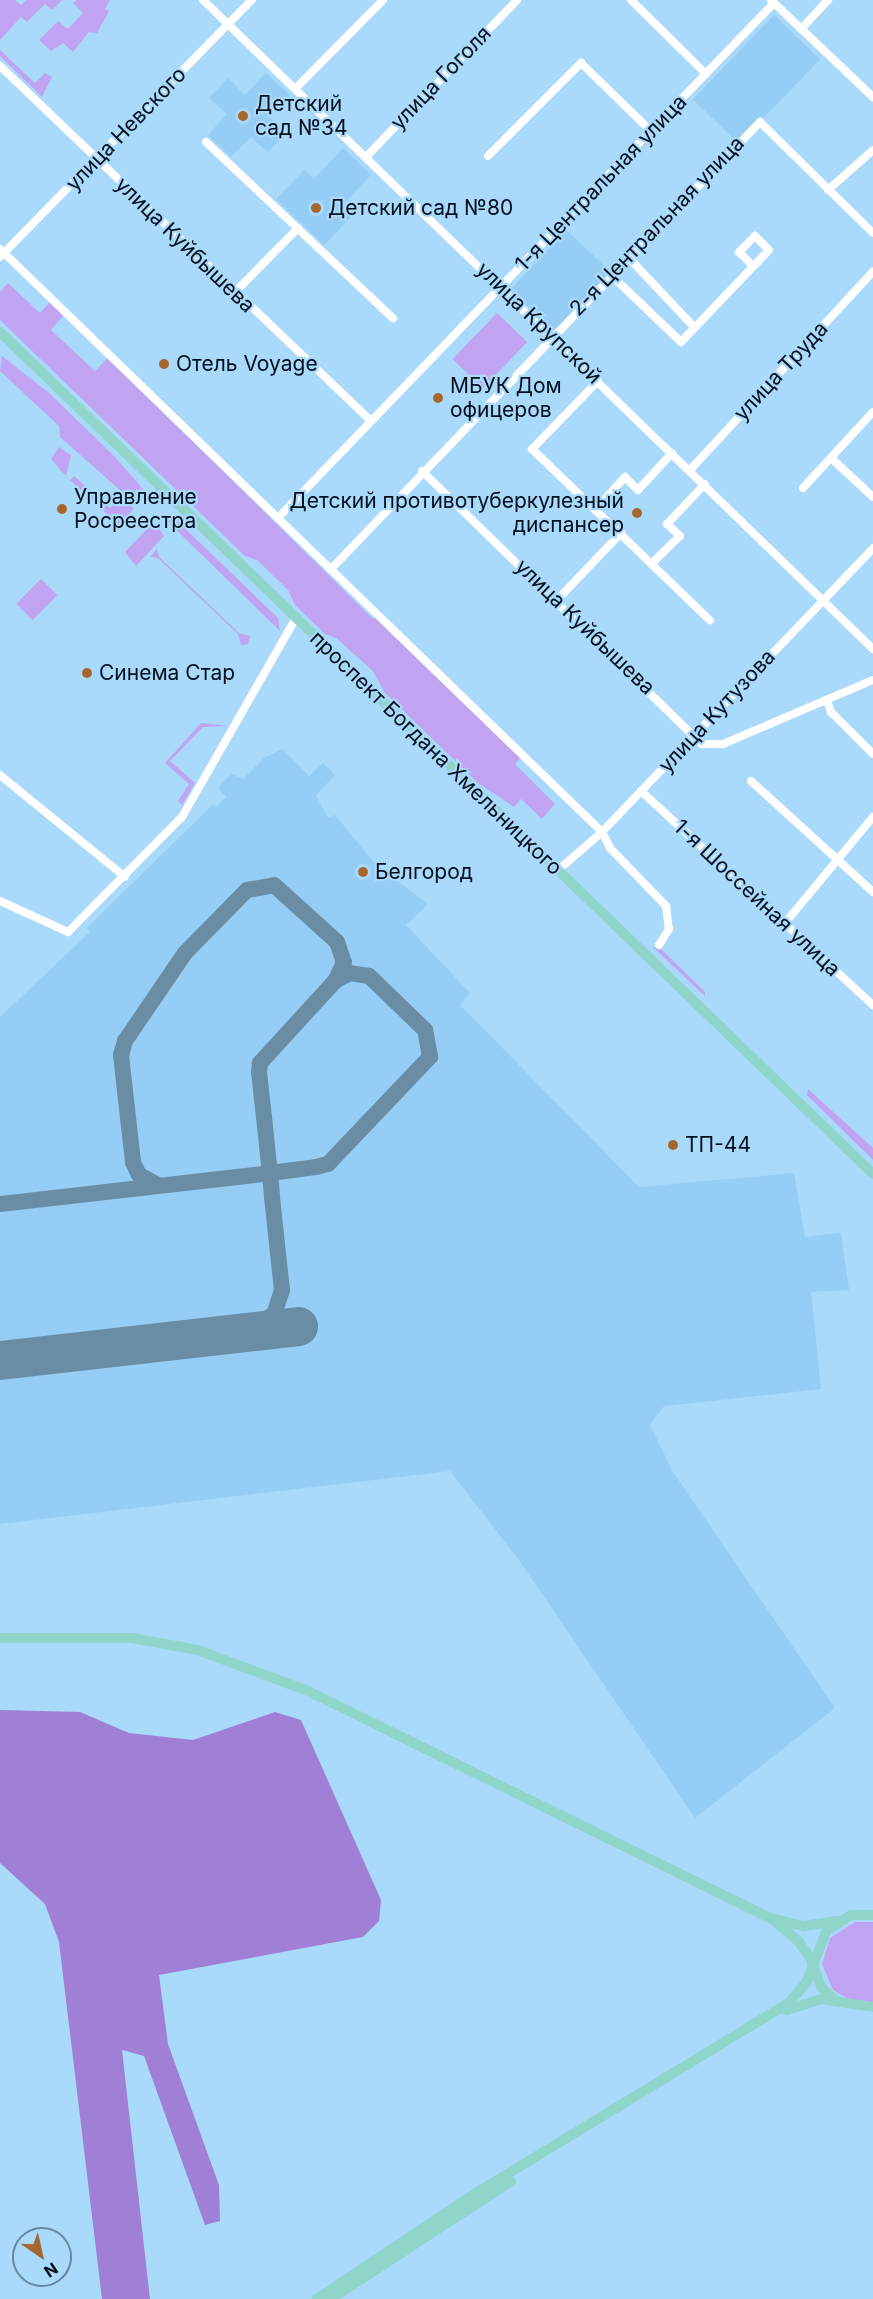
<!DOCTYPE html>
<html>
<head>
<meta charset="utf-8">
<style>
  body { margin:0 }
  #map { position:relative; width:873px; height:2299px; overflow:hidden; background:#a9d9fb; font-family:Inter,sans-serif }
  div>[style] { position:absolute }
  [style*='--x'] { left:calc(var(--x)*1px); top:calc(var(--y)*1px); width:calc(var(--w)*1px); rotate:calc(var(--a)*1deg) }
  .built>* { inset:0; background:#96cdf4; transform-origin:0 0 }
  .green>* { inset:0; background:#c0a4f2; transform-origin:0 0 }
  .forest>* { inset:0; background:#a080d5 }
  .taxiway>* { height:16px; margin:-8px; padding:0 8px; transform-origin:8px; border-radius:8px; background:#6a8da6 }
  .runway>* { height:39px; margin:-19.5px; padding:0 19.5px; transform-origin:19.5px; border-radius:19.5px; background:#6a8da6 }
  .minor>* { height:8px; margin:-4px; padding:0 4px; transform-origin:4px; border-radius:4px; background:#fff }
  .major>* { height:10px; margin:-5px; padding:0 5px; transform-origin:5px; border-radius:5px; background:#91d4c9 }
  .dots>* { width:16px; height:16px; translate:-50% -50%; box-sizing:border-box; border:3px solid #a9d9fb; border-radius:50% }
  span { translate:-50% -50%; white-space:nowrap; text-align:center; line-height:1.15; -webkit-text-stroke:4.5px #a9d9fb; paint-order:stroke }
  .street-label { font-size:21px; color:#010f1b }
  .poi-label { font-size:21px; color:#010f1b }
  .left { translate:0 -50%; text-align:left }
  .right { translate:-100% -50%; text-align:right }
  .north { position:absolute; left:12px; top:2227px; width:60px; height:60px; box-sizing:border-box; background:#a9d9fb; border:2px solid #6688a1; border-radius:50%; rotate:146deg; font-size:16px; font-weight:700; line-height:24px; text-align:center; color:#010f1b }
  .north::after { content:''; display:block; margin:auto; width:21px; height:27px; background:#a5672d; clip-path:polygon(50% 0,100% 100%,50% 72%,0 100%) }
</style>
</head>
<body>
<div id="map">
  <div class="built">
    <i style="left:774px;top:15px;width:64px;height:117px;rotate:44deg"></i>
    <i style="clip-path:polygon(266px 73px,290px 95px,269px 117px,286px 133px,268px 152px,251px 137px,231px 157px,208px 135px,227px 114px,209px 98px,228px 78px,245px 95px)"></i>
    <i style="clip-path:polygon(343px 148px,371px 175px,342px 206px,352px 216px,324px 245px,276px 199px,304px 170px,314px 179px)"></i>
    <i style="left:566px;top:230px;width:64px;height:82px;rotate:43deg"></i>
    <i style="clip-path:polygon(282px 749px,309px 776px,323px 763px,335px 775px,316px 795px,328px 818px,335px 815px,377px 866px,428px 904px,406px 925px,470px 993px,460px 1005px,639px 1187px,794px 1173px,805px 1237px,841px 1233px,849px 1290px,811px 1292px,821px 1389px,664px 1406px,650px 1425px,673px 1472px,835px 1708px,695px 1818px,519px 1560px,450px 1471px,0 1524px,0 1017px,90px 932px,87px 928px,213px 804px,217px 807px,226px 797px,218px 788px,231px 774px,243px 779px,264px 758px)"></i>
  </div>
  <div class="green">
    <i style="clip-path:polygon(0 0,15px 0,21px 5px,26px 0,62px 0,52px 10px,45px 4px,27px 22px,21px 17px,0 40px)"></i>
    <i style="clip-path:polygon(77px 0,110px 0,105px 9px,109px 11px,97px 33px,89px 32px,73px 52px,63px 43px,51px 51px,39px 40px,58px 21px,68px 29px,83px 13px,73px 3px)"></i>
    <i style="clip-path:polygon(0 50px,35px 83px,45px 73px,52px 77px,42px 97px,0 56px)"></i>
    <i style="clip-path:polygon(8px 283px,40px 313px,50px 302px,64px 315px,51px 330px,95px 371px,108px 358px,373px 619px,378px 616px,522px 756px,515px 764px,555px 804px,542px 819px,521px 799px,514px 807px,478px 783px,385px 693px,373px 671px,336px 638px,325px 634px,295px 605px,288px 590px,257px 560px,245px 556px,0 320px,0 292px)"></i>
    <i style="left:497px;top:313px;width:42px;height:64px;rotate:44deg"></i>
    <i style="clip-path:polygon(2px 356px,48px 392px,113px 455px,145px 491px,137px 505px,60px 437px,59px 426px,0 371px)"></i>
    <i style="clip-path:polygon(59px 447px,71px 455px,66px 476px,51px 459px)"></i>
    <i style="clip-path:polygon(74px 476px,110px 508px,120px 499px,134px 508px,119px 525px,70px 480px)"></i>
    <i style="clip-path:polygon(172px 516px,278px 618px,280px 631px,163px 517px)"></i>
    <i style="clip-path:polygon(154px 522px,164px 536px,136px 566px,125px 552px)"></i>
    <i style="clip-path:polygon(157px 549px,159px 557px,239px 633px,250px 636px,248px 644px,241px 645px,238px 634px,158px 558px,150px 557px)"></i>
    <i style="left:41px;top:579px;width:23px;height:35px;rotate:45deg"></i>
    <i style="clip-path:polygon(201px 723px,230px 726px,203px 727px,170px 761px,195px 783px,182px 805px,178px 801px,189px 784px,165px 763px)"></i>
    <i style="clip-path:polygon(657px 945px,705px 992px,705px 996px,654px 948px)"></i>
    <i style="clip-path:polygon(808px 1089px,873px 1148px,873px 1160px,807px 1095px)"></i>
    <i style="clip-path:polygon(855px 1922px,873px 1922px,873px 2002px,867px 2003px,855px 2003px,833px 1990px,822px 1964px,830px 1938px)"></i>
  </div>
  <div class="forest">
    <i style="clip-path:polygon(0 1710px,80px 1712px,129px 1733px,193px 1740px,275px 1712px,301px 1720px,381px 1900px,379px 1921px,363px 1937px,159px 1975px,168px 2044px,219px 2185px,220px 2221px,205px 2225px,144px 2056px,122px 2050px,150px 2299px,102px 2299px,59px 1942px,45px 1904px,0 1863px)"></i>
  </div>
  <div class="taxiway">
    <i style="--x:158;--y:1185;--w:21;--a:-152"></i>
    <i style="--x:139;--y:1175;--w:14;--a:-115"></i>
    <i style="--x:133;--y:1162;--w:108;--a:-96.4"></i>
    <i style="--x:121;--y:1055;--w:15;--a:-74"></i>
    <i style="--x:125;--y:1041;--w:107;--a:-55.7"></i>
    <i style="--x:185;--y:953;--w:88;--a:-45.5"></i>
    <i style="--x:247;--y:890;--w:27;--a:-10"></i>
    <i style="--x:274;--y:885;--w:85;--a:42.1"></i>
    <i style="--x:337;--y:942;--w:21;--a:71"></i>
    <i style="--x:344;--y:962;--w:20;--a:114"></i>
    <i style="--x:0;--y:1204;--w:272;--a:-6.5"></i>
    <i style="--x:270;--y:1173;--w:46;--a:-7.4"></i>
    <i style="--x:316;--y:1167;--w:12;--a:-14"></i>
    <i style="--x:328;--y:1164;--w:148;--a:-46.4"></i>
    <i style="--x:430;--y:1057;--w:27;--a:-100"></i>
    <i style="--x:425;--y:1030;--w:78;--a:-136"></i>
    <i style="--x:369;--y:976;--w:19;--a:-171"></i>
    <i style="--x:350;--y:973;--w:16;--a:153"></i>
    <i style="--x:336;--y:980;--w:113;--a:132.5"></i>
    <i style="--x:260;--y:1063;--w:9;--a:96"></i>
    <i style="--x:259;--y:1072;--w:45;--a:83.7"></i>
    <i style="--x:264;--y:1117;--w:29;--a:84"></i>
    <i style="--x:267;--y:1146;--w:27;--a:84"></i>
    <i style="--x:270;--y:1173;--w:24;--a:85"></i>
    <i style="--x:272;--y:1197;--w:94;--a:83.9"></i>
    <i style="--x:282;--y:1290;--w:25;--a:108"></i>
    <i style="--x:274;--y:1314;--w:32;--a:148"></i>
  </div>
  <div class="runway">
    <i style="--x:0;--y:1360;--w:300;--a:-6.5"></i>
  </div>
  <div class="minor">
    <i style="--x:203;--y:0;--w:933;--a:44.09"></i>
    <i style="--x:631;--y:0;--w:105;--a:44.6"></i>
    <i style="--x:771;--y:0;--w:141;--a:43.6"></i>
    <i style="--x:801;--y:29;--w:40;--a:-47"></i>
    <i style="--x:0;--y:66;--w:513;--a:43.74"></i>
    <i style="--x:295;--y:89;--w:125;--a:-45.3"></i>
    <i style="--x:206;--y:142;--w:257;--a:43.3"></i>
    <i style="--x:488;--y:156;--w:132;--a:-45"></i>
    <i style="--x:581;--y:63;--w:98;--a:44.2"></i>
    <i style="--x:366;--y:157;--w:218;--a:-46.1"></i>
    <i style="--x:828;--y:190;--w:60;--a:-41.6"></i>
    <i style="--x:0;--y:249;--w:838;--a:44.08"></i>
    <i style="--x:602;--y:832;--w:18;--a:63"></i>
    <i style="--x:610;--y:848;--w:81;--a:46"></i>
    <i style="--x:666;--y:906;--w:23;--a:83"></i>
    <i style="--x:669;--y:929;--w:19;--a:122"></i>
    <i style="--x:0;--y:257;--w:360;--a:-45.6"></i>
    <i style="--x:628;--y:257;--w:96;--a:46.7"></i>
    <i style="--x:611;--y:275;--w:97;--a:43.7"></i>
    <i style="--x:681;--y:342;--w:127;--a:-46.3"></i>
    <i style="--x:769;--y:250;--w:20;--a:-135"></i>
    <i style="--x:755;--y:236;--w:23;--a:135"></i>
    <i style="--x:739;--y:252;--w:20;--a:45"></i>
    <i style="--x:234;--y:293;--w:91;--a:-45.4"></i>
    <i style="--x:598;--y:381;--w:95;--a:134.1"></i>
    <i style="--x:532;--y:449;--w:247;--a:43.9"></i>
    <i style="--x:831;--y:458;--w:57;--a:42.9"></i>
    <i style="--x:690;--y:470;--w:270;--a:-47.3"></i>
    <i style="--x:422;--y:471;--w:391;--a:44.3"></i>
    <i style="--x:702;--y:744;--w:21;--a:0"></i>
    <i style="--x:723;--y:744;--w:163;--a:-23.1"></i>
    <i style="--x:803;--y:488;--w:103;--a:-47.4"></i>
    <i style="--x:595;--y:510;--w:45;--a:-47.7"></i>
    <i style="--x:625;--y:477;--w:18;--a:45"></i>
    <i style="--x:638;--y:490;--w:50;--a:-47.4"></i>
    <i style="--x:278;--y:518;--w:715;--a:-46.08"></i>
    <i style="--x:651;--y:564;--w:40;--a:-44"></i>
    <i style="--x:680;--y:536;--w:18;--a:-137"></i>
    <i style="--x:667;--y:524;--w:55;--a:-46.5"></i>
    <i style="--x:333;--y:567;--w:617;--a:-46.18"></i>
    <i style="--x:760;--y:122;--w:158;--a:44.5"></i>
    <i style="--x:557;--y:600;--w:93;--a:-46.3"></i>
    <i style="--x:827;--y:700;--w:13;--a:72"></i>
    <i style="--x:831;--y:712;--w:59;--a:45"></i>
    <i style="--x:0;--y:775;--w:161;--a:39.2"></i>
    <i style="--x:751;--y:781;--w:165;--a:42.3"></i>
    <i style="--x:641;--y:791;--w:316;--a:42.7"></i>
    <i style="--x:557;--y:871;--w:60;--a:-40.9"></i>
    <i style="--x:602;--y:832;--w:393;--a:-46.3"></i>
    <i style="--x:0;--y:901;--w:75;--a:24.5"></i>
    <i style="--x:68;--y:932;--w:162;--a:-45.3"></i>
    <i style="--x:182;--y:817;--w:229;--a:-60.2"></i>
    <i style="--x:785;--y:923;--w:138;--a:-50.3"></i>
  </div>
  <div class="major">
    <i style="--x:0;--y:332;--w:1213;--a:43.96"></i>
    <i style="--x:0;--y:1638;--w:132;--a:0"></i>
    <i style="--x:132;--y:1638;--w:67;--a:10.3"></i>
    <i style="--x:198;--y:1650;--w:117;--a:20.4"></i>
    <i style="--x:308;--y:1691;--w:517;--a:26.17"></i>
    <i style="--x:772;--y:1919;--w:34;--a:40"></i>
    <i style="--x:798;--y:1941;--w:22;--a:54"></i>
    <i style="--x:811;--y:1959;--w:30;--a:70"></i>
    <i style="--x:821;--y:1987;--w:19;--a:43"></i>
    <i style="--x:775;--y:1919;--w:30;--a:14"></i>
    <i style="--x:804;--y:1926;--w:33;--a:-9"></i>
    <i style="--x:787;--y:2010;--w:36;--a:-18"></i>
    <i style="--x:821;--y:1999;--w:53;--a:8.7"></i>
    <i style="--x:317;--y:2299;--w:191;--a:-33.7"></i>
    <i style="--x:476;--y:2193;--w:366;--a:-31.3"></i>
    <i style="--x:789;--y:2003;--w:26;--a:-50"></i>
    <i style="--x:806;--y:1983;--w:57;--a:-68.4"></i>
    <i style="--x:827;--y:1930;--w:28;--a:-32"></i>
    <i style="--x:851;--y:1915;--w:22;--a:0"></i>
    <i style="--x:331;--y:2299;--w:215;--a:-33.2"></i>
  </div>
  <div class="dots">
    <i style="left:243px;top:116px;background:#a5672d"></i>
    <i style="left:316px;top:208px;background:#a5672d"></i>
    <i style="left:164px;top:364px;background:#a5672d"></i>
    <i style="left:438px;top:398px;background:#a5672d"></i>
    <i style="left:62px;top:509px;background:#a5672d"></i>
    <i style="left:637px;top:513px;background:#a5672d"></i>
    <i style="left:87px;top:673px;background:#a5672d"></i>
    <i style="left:363px;top:872px;background:#a5672d"></i>
    <i style="left:673px;top:1145px;background:#a5672d"></i>
  </div>
  <div class="street-label">
    <span style="left:441px;top:78px;rotate:-46deg">улица Гоголя</span>
    <span style="left:126px;top:129px;rotate:-46deg">улица Невского</span>
    <span style="left:601px;top:183px;rotate:-46deg">1-я Центральная улица</span>
    <span style="left:657px;top:226px;rotate:-46deg">2-я Центральная улица</span>
    <span style="left:185px;top:245px;rotate:44deg">улица Куйбышева</span>
    <span style="left:539px;top:323px;rotate:44deg">улица Крупской</span>
    <span style="left:781px;top:371px;rotate:-47deg">улица Труда</span>
    <span style="left:585px;top:627px;rotate:44deg">улица Куйбышева</span>
    <span style="left:717px;top:711px;rotate:-47deg">улица Кутузова</span>
    <span style="left:436px;top:753px;rotate:44deg">проспект Богдана Хмельницкого</span>
    <span style="left:757px;top:898px;rotate:43deg">1-я Шоссейная улица</span>
  </div>
  <div class="poi-label">
    <span class="left" style="left:255px;top:116px">Детский<br>сад №34</span>
    <span class="left" style="left:328px;top:208px">Детский сад №80</span>
    <span class="left" style="left:176px;top:364px">Отель Voyage</span>
    <span class="left" style="left:450px;top:398px">МБУК Дом<br>офицеров</span>
    <span class="left" style="left:74px;top:509px">Управление<br>Росреестра</span>
    <span class="right" style="left:624px;top:513px">Детский противотуберкулезный<br>диспансер</span>
    <span class="left" style="left:99px;top:673px">Синема Стар</span>
    <span class="left" style="left:375px;top:872px">Белгород</span>
    <span class="left" style="left:685px;top:1145px">ТП-44</span>
  </div>
  <div class="north">N</div>
</div>
</body>
</html>
